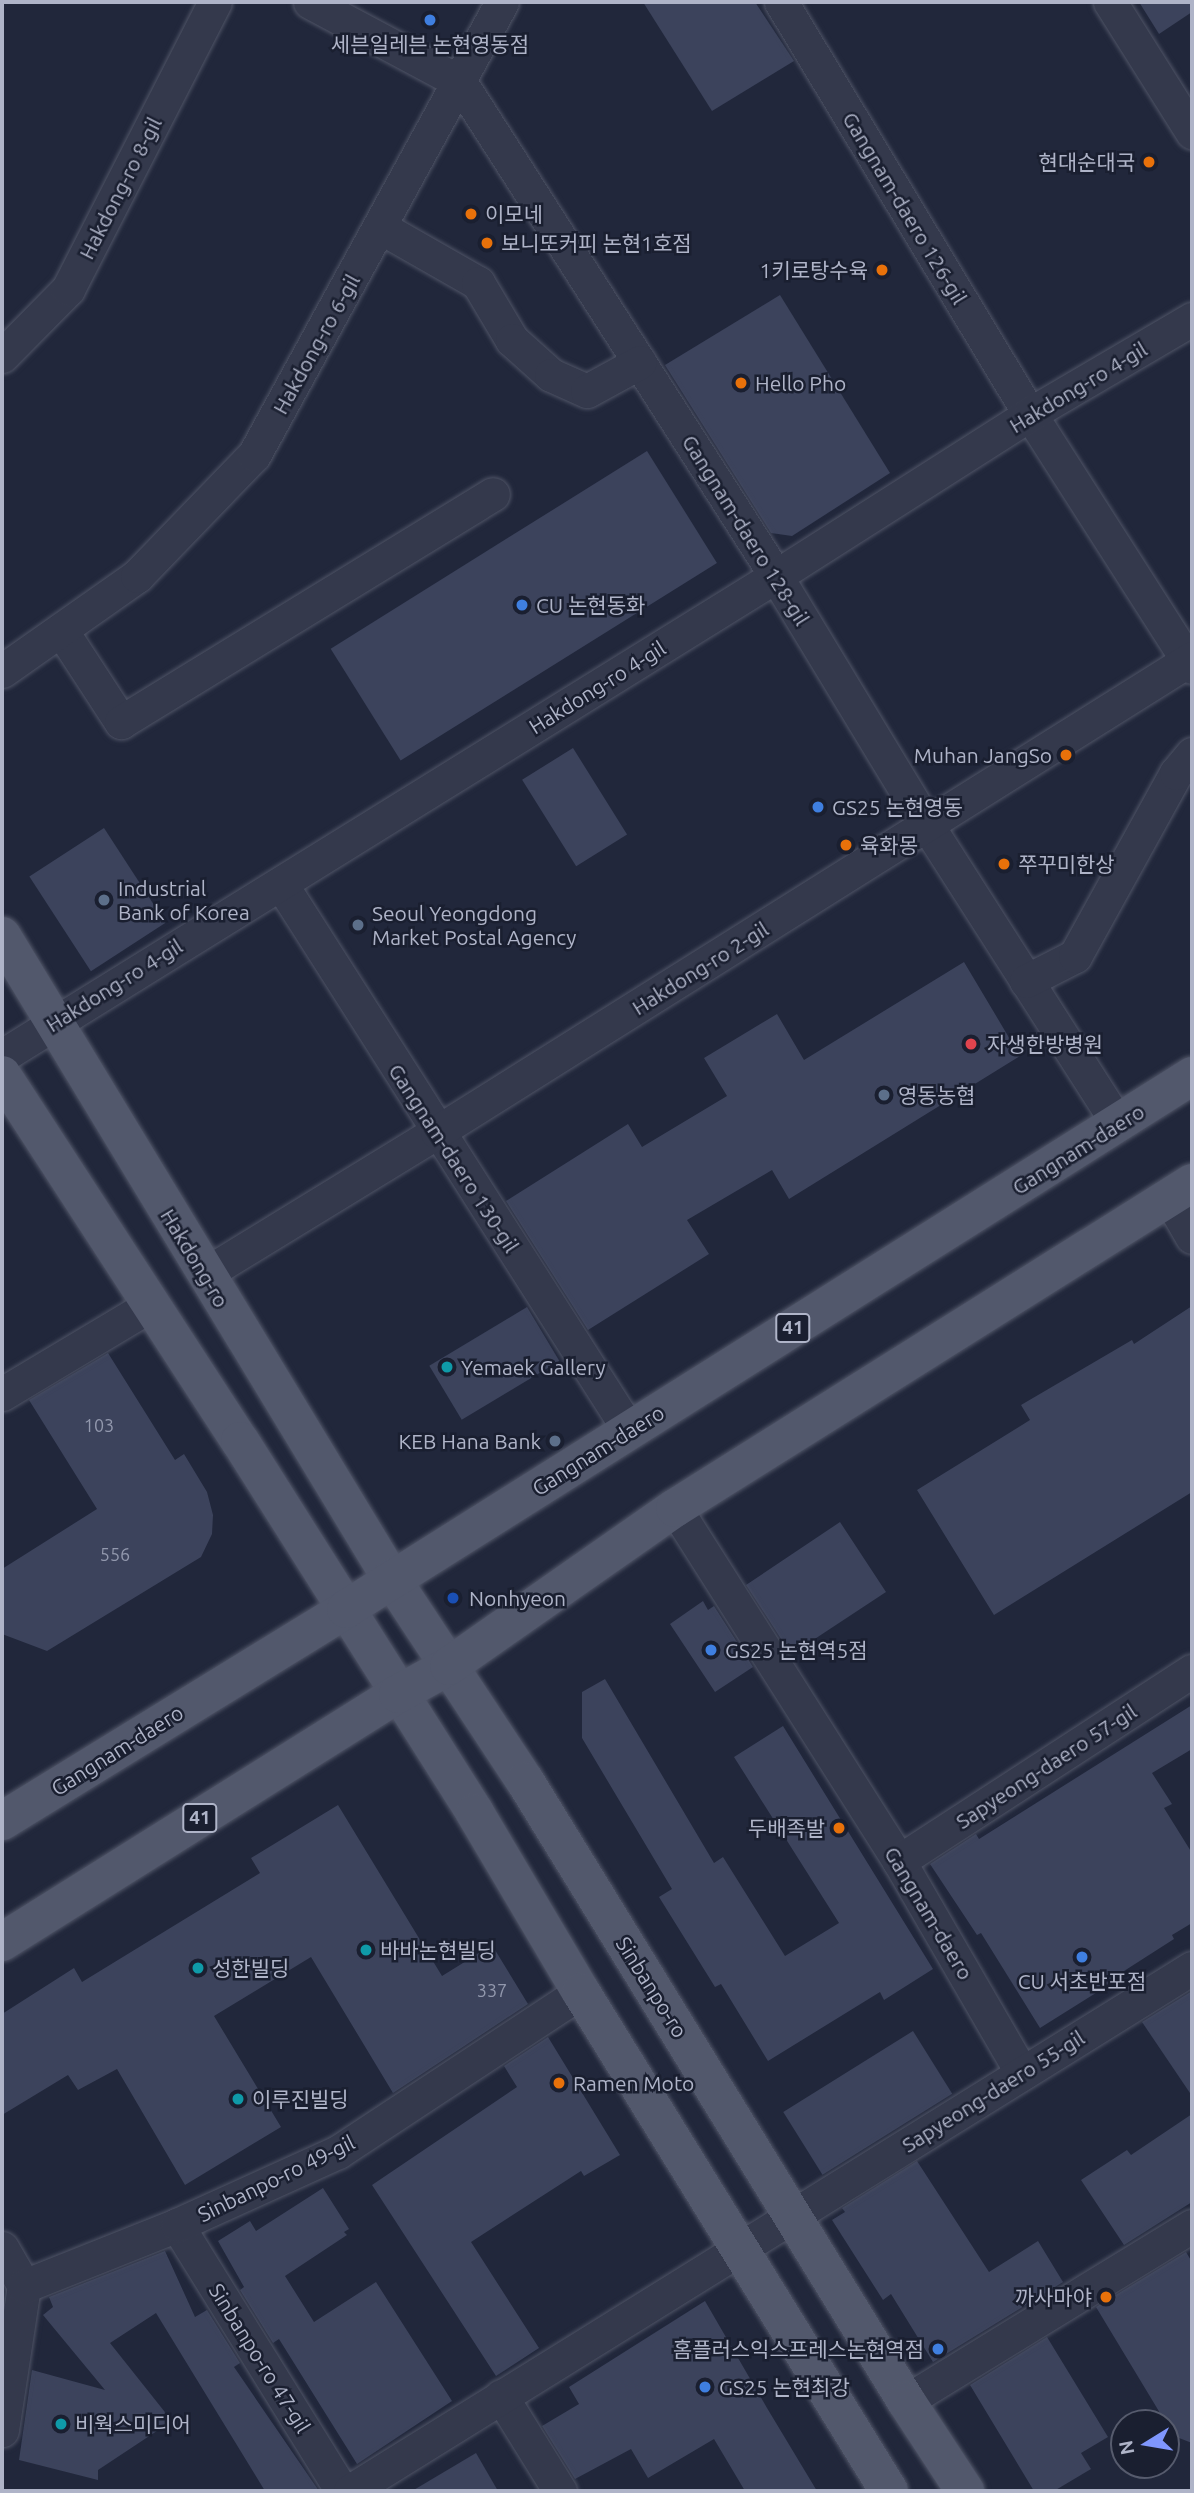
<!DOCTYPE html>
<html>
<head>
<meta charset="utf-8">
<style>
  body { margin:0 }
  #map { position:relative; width:1194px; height:2493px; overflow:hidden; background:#21273b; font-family:Ubuntu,"Noto Sans KR",sans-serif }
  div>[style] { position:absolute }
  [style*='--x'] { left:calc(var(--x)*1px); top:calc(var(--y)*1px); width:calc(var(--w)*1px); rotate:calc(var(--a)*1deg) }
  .building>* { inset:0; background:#3c435c; transform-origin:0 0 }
  .roads { filter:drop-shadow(0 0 2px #4f5466) drop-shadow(0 0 2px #4f5466) }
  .minor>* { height:33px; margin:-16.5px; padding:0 16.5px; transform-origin:16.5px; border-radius:16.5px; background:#34394c }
  .major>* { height:38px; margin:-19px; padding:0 19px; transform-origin:19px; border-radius:19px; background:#52586c }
  .dots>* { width:19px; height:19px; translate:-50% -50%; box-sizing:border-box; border:4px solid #1a1f30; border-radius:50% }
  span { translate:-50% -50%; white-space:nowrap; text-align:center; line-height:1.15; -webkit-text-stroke:5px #1a1f30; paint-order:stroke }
  .number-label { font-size:18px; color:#9298ad }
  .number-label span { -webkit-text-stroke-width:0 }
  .shield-label span { padding:2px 5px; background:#1a1f30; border:2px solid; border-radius:5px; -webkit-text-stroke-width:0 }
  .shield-label { font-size:19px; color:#afb4c8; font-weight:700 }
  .poi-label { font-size:21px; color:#afb4c8 }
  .right { translate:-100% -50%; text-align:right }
  .left { translate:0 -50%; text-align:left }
  .street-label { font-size:21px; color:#afb4c8 }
  .frame { position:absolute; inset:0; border:4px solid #afb4c8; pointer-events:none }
  .north { position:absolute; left:1110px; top:2409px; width:70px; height:70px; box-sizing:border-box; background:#1a1f30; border:2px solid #565b6d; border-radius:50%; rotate:259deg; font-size:19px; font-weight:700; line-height:28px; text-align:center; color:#afb4c8 }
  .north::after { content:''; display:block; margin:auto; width:24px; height:32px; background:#7f96fd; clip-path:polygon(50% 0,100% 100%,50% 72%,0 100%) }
</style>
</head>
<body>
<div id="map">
  <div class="building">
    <i style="clip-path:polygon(643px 2px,755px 2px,794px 61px,712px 111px)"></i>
    <i style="clip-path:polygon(1139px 2px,1192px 2px,1192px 12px,1159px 34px)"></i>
    <i style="clip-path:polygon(780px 295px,890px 473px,792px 536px,771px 533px,665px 365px)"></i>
    <i style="left:647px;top:451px;width:132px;height:373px;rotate:58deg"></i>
    <i style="left:573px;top:748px;width:102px;height:60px;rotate:58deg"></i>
    <i style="left:104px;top:828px;width:113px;height:89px;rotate:57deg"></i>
    <i style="clip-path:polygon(964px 962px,1020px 1056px,789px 1199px,772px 1170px,687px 1220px,709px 1254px,588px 1330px,506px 1201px,628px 1124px,642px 1147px,727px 1096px,704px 1058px,777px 1014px,804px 1060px)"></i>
    <i style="clip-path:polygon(1192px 1306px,1192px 1492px,994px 1615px,917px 1490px,1030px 1420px,1021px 1405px,1132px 1340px,1134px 1344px)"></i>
    <i style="left:527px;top:1307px;width:63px;height:114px;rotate:59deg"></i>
    <i style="clip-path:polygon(108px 1353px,175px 1460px,184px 1454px,207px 1492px,213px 1515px,212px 1534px,201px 1557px,47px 1651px,2px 1634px,2px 1569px,97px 1509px,29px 1400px)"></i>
    <i style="clip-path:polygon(840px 1522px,886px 1592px,795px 1652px,789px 1643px,785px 1645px,746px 1585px)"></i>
    <i style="clip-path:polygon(703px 1601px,708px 1610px,714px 1606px,753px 1667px,715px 1692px,670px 1624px)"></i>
    <i style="clip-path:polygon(605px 1679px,714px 1863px,723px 1857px,785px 1956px,839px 1923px,734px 1757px,783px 1726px,933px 1969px,884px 2000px,880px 1992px,768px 2061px,721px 1984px,715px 1987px,659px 1897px,672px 1889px,582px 1738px,582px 1692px)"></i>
    <i style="clip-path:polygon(1192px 1705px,1192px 1749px,1152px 1773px,1172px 1804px,1164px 1808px,1192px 1853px,1192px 1923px,1172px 1935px,1174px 1939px,1110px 1980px,1115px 1981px,1040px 2028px,981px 1933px,977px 1935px,930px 1864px,976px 1834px,979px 1839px)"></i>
    <i style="clip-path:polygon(338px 1805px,442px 1976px,492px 1945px,528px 2004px,393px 2093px,311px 1957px,214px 2016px,281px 2127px,185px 2185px,117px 2069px,78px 2090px,68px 2075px,2px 2115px,2px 2014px,74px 1968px,82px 1982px,260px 1873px,251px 1858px)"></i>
    <i style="clip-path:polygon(1192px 1991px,1192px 2096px,1142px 2022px)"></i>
    <i style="left:913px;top:2031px;width:74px;height:153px;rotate:58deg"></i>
    <i style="clip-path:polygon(548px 2037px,620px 2155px,584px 2176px,581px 2171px,471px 2242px,539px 2348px,496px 2376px,372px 2185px,517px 2087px,504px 2066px)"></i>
    <i style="clip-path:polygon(1192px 2114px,1192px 2202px,1124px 2245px,1081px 2180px,1127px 2150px,1131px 2155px)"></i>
    <i style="clip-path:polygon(917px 2161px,989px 2272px,1038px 2241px,1063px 2282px,933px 2362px,891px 2294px,883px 2300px,832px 2220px,845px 2212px,842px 2208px)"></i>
    <i style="clip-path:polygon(323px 2188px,349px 2229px,344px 2232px,347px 2235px,285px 2276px,314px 2322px,376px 2282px,452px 2401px,357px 2464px,279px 2339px,273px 2343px,240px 2290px,244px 2287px,218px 2241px,250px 2221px,256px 2231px)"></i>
    <i style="clip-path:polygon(165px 2251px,195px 2317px,207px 2310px,240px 2363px,234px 2367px,319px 2491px,265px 2491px,156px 2313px,110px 2343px,172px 2421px,98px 2470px,98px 2480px,19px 2460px,32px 2370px,105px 2390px,43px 2315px,53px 2307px,49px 2297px)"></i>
    <i style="clip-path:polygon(1186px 2252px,1192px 2262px,1192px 2443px,1166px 2433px,1166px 2423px,1096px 2307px)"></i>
    <i style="clip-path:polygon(705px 2301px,767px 2408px,817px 2491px,745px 2491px,714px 2439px,648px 2478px,631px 2449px,575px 2479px,542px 2426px,579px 2404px,569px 2387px)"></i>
    <i style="clip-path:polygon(1047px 2337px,1108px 2437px,1081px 2453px,1091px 2469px,1054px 2491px,1034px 2491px,970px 2385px)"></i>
    <i style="clip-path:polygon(476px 2453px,498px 2491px,412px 2491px)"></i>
  </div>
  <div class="roads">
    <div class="minor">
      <i style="--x:310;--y:2;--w:170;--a:28.1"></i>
      <i style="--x:460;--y:82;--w:586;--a:57.39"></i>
      <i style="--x:776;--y:576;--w:291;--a:58.8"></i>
      <i style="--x:927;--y:825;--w:355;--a:57.4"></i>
      <i style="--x:781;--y:2;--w:481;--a:58.9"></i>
      <i style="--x:1030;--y:414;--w:300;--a:57.4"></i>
      <i style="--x:1110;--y:2;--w:154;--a:57.8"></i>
      <i style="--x:380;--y:227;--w:113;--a:29.7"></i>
      <i style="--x:478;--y:283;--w:66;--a:59.2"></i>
      <i style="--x:512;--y:340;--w:52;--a:41.9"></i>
      <i style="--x:551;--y:375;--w:39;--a:24"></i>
      <i style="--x:587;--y:391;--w:60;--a:-28.7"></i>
      <i style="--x:2;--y:356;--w:94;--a:-45.4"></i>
      <i style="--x:68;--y:289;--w:322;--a:-62.9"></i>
      <i style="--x:61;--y:630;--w:110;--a:56.9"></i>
      <i style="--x:121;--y:722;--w:436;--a:-31.5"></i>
      <i style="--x:2;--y:671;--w:165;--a:-35.1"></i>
      <i style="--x:137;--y:576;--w:168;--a:-46"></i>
      <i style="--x:254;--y:455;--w:516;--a:-61.3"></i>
      <i style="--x:281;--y:884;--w:647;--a:57.49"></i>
      <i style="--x:1026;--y:981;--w:55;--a:-27"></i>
      <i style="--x:1075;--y:956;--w:209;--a:-61.1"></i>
      <i style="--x:1176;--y:773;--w:25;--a:-50"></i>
      <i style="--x:2;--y:1056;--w:911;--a:-31.81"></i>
      <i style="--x:776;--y:576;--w:301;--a:-32.5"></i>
      <i style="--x:1030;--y:414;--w:188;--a:-30.4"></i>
      <i style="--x:1169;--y:1197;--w:46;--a:60.1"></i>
      <i style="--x:205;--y:1274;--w:272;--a:-31.5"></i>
      <i style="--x:437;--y:1132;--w:891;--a:-32.12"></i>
      <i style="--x:2;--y:1394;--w:174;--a:-30.9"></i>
      <i style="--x:675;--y:1508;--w:418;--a:57.6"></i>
      <i style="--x:899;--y:1861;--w:245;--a:59.9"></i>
      <i style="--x:899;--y:1861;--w:349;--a:-33"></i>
      <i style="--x:177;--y:2225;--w:313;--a:58.2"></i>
      <i style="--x:2;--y:2248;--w:44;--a:59.9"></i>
      <i style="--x:24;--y:2286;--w:146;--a:98.7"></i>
      <i style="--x:24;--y:2286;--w:165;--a:-21.7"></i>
      <i style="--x:177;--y:2225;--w:177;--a:-24.4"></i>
      <i style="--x:338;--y:2152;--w:291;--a:-33.4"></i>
      <i style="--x:501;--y:2396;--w:112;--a:58.2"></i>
      <i style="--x:906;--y:2401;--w:335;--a:-31.5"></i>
      <i style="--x:350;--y:2491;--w:991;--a:-31.85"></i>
    </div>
    <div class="major">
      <i style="--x:2;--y:936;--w:751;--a:58.79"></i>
      <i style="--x:391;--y:1578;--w:243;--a:56.6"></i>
      <i style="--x:525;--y:1781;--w:728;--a:58.43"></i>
      <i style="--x:906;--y:2401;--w:108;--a:56.8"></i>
      <i style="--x:2;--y:1075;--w:437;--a:57"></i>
      <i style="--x:240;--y:1441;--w:440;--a:57.7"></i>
      <i style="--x:475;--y:1813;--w:208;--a:59.4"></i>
      <i style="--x:581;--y:1992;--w:586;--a:58.32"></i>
      <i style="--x:2;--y:1821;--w:404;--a:-31.6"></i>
      <i style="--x:346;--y:1609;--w:1000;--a:-32.21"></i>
      <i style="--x:2;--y:1942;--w:467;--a:-32.1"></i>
      <i style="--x:398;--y:1694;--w:58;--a:-28.8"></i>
      <i style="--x:449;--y:1666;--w:276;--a:-35"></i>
      <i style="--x:675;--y:1508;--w:611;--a:-32.15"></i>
    </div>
  </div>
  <div class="dots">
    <i style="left:430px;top:20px;background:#3f7fe0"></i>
    <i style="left:1149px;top:162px;background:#e8710a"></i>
    <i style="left:471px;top:214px;background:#e8710a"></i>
    <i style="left:487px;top:243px;background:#e8710a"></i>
    <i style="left:882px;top:270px;background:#e8710a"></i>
    <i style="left:741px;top:383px;background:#e8710a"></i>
    <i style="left:522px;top:605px;background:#3f7fe0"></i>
    <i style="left:1066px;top:755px;background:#e8710a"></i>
    <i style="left:818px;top:807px;background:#3f7fe0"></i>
    <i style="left:846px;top:845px;background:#e8710a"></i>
    <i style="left:1004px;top:864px;background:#e8710a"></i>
    <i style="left:104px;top:900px;background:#5c6f8a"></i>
    <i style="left:358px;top:925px;background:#5c6f8a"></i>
    <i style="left:971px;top:1044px;background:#e0444e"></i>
    <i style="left:884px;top:1095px;background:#5c6f8a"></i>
    <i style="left:447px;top:1367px;background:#0f9aa8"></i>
    <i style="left:555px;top:1441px;background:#5c6f8a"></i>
    <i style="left:453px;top:1598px;background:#1a4fb4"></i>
    <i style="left:711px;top:1650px;background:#3f7fe0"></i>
    <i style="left:839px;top:1828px;background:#e8710a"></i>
    <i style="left:366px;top:1950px;background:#0f9aa8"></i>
    <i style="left:1082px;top:1957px;background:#3f7fe0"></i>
    <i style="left:198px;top:1968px;background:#0f9aa8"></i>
    <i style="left:559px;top:2083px;background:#e8710a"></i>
    <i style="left:238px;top:2099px;background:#0f9aa8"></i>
    <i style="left:1106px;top:2297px;background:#e8710a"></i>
    <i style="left:938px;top:2349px;background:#3f7fe0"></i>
    <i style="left:705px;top:2387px;background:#3f7fe0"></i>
    <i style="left:61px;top:2424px;background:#0f9aa8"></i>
  </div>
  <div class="number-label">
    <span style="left:99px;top:1425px">103</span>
    <span style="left:115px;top:1554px">556</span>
    <span style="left:492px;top:1990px">337</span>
  </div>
  <div class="shield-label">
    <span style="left:793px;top:1328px">41</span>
    <span style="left:200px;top:1818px">41</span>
  </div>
  <div class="poi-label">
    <span style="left:430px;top:44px">세븐일레븐 논현영동점</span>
    <span class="right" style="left:1135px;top:162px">현대순대국</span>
    <span class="left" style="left:485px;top:214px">이모네</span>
    <span class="left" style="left:501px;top:243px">보니또커피 논현1호점</span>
    <span class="right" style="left:868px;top:270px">1키로탕수육</span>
    <span class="left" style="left:755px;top:383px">Hello Pho</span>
    <span class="left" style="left:536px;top:605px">CU 논현동화</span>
    <span class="right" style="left:1052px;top:755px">Muhan JangSo</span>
    <span class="left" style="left:832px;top:807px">GS25 논현영동</span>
    <span class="left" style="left:860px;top:845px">육화몽</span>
    <span class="left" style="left:1018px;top:864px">쭈꾸미한상</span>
    <span class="left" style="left:118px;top:900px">Industrial<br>Bank of Korea</span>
    <span class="left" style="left:372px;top:925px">Seoul Yeongdong<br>Market Postal Agency</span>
    <span class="left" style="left:987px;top:1044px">자생한방병원</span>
    <span class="left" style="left:898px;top:1095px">영동농협</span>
    <span class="left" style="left:461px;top:1367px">Yemaek Gallery</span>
    <span class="right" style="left:541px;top:1441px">KEB Hana Bank</span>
    <span class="left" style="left:469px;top:1598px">Nonhyeon</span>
    <span class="left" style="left:725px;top:1650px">GS25 논현역5점</span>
    <span class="right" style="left:825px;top:1828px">두배족발</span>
    <span class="left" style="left:380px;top:1950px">바바논현빌딩</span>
    <span class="left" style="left:212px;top:1968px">성한빌딩</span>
    <span style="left:1082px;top:1981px">CU 서초반포점</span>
    <span class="left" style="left:573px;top:2083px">Ramen Moto</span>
    <span class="left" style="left:252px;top:2099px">이루진빌딩</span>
    <span class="right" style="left:1092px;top:2297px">까사마야</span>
    <span class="right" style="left:924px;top:2349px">홈플러스익스프레스논현역점</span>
    <span class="left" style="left:719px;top:2387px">GS25 논현최강</span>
    <span class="left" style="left:75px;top:2424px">비웍스미디어</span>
  </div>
  <div class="street-label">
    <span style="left:120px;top:188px;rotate:-63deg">Hakdong-ro 8-gil</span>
    <span style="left:905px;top:208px;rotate:59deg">Gangnam-daero 126-gil</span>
    <span style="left:316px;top:344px;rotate:-61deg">Hakdong-ro 6-gil</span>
    <span style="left:1078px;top:387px;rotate:-31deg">Hakdong-ro 4-gil</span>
    <span style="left:746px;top:530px;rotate:58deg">Gangnam-daero 128-gil</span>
    <span style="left:597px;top:687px;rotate:-32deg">Hakdong-ro 4-gil</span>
    <span style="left:700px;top:968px;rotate:-32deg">Hakdong-ro 2-gil</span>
    <span style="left:114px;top:985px;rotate:-32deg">Hakdong-ro 4-gil</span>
    <span style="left:1078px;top:1149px;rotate:-32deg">Gangnam-daero</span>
    <span style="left:454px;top:1158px;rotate:57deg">Gangnam-daero 130-gil</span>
    <span style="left:195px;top:1258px;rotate:59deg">Hakdong-ro</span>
    <span style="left:598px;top:1450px;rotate:-32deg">Gangnam-daero</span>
    <span style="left:117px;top:1750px;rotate:-32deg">Gangnam-daero</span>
    <span style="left:1046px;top:1766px;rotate:-33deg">Sapyeong-daero 57-gil</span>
    <span style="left:929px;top:1913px;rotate:59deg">Gangnam-daero</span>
    <span style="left:652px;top:1987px;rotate:58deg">Sinbanpo-ro</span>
    <span style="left:993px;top:2091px;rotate:-32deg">Sapyeong-daero 55-gil</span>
    <span style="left:276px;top:2178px;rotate:-26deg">Sinbanpo-ro 49-gil</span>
    <span style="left:260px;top:2358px;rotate:58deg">Sinbanpo-ro 47-gil</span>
  </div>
  <div class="frame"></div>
  <div class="north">N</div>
</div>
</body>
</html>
